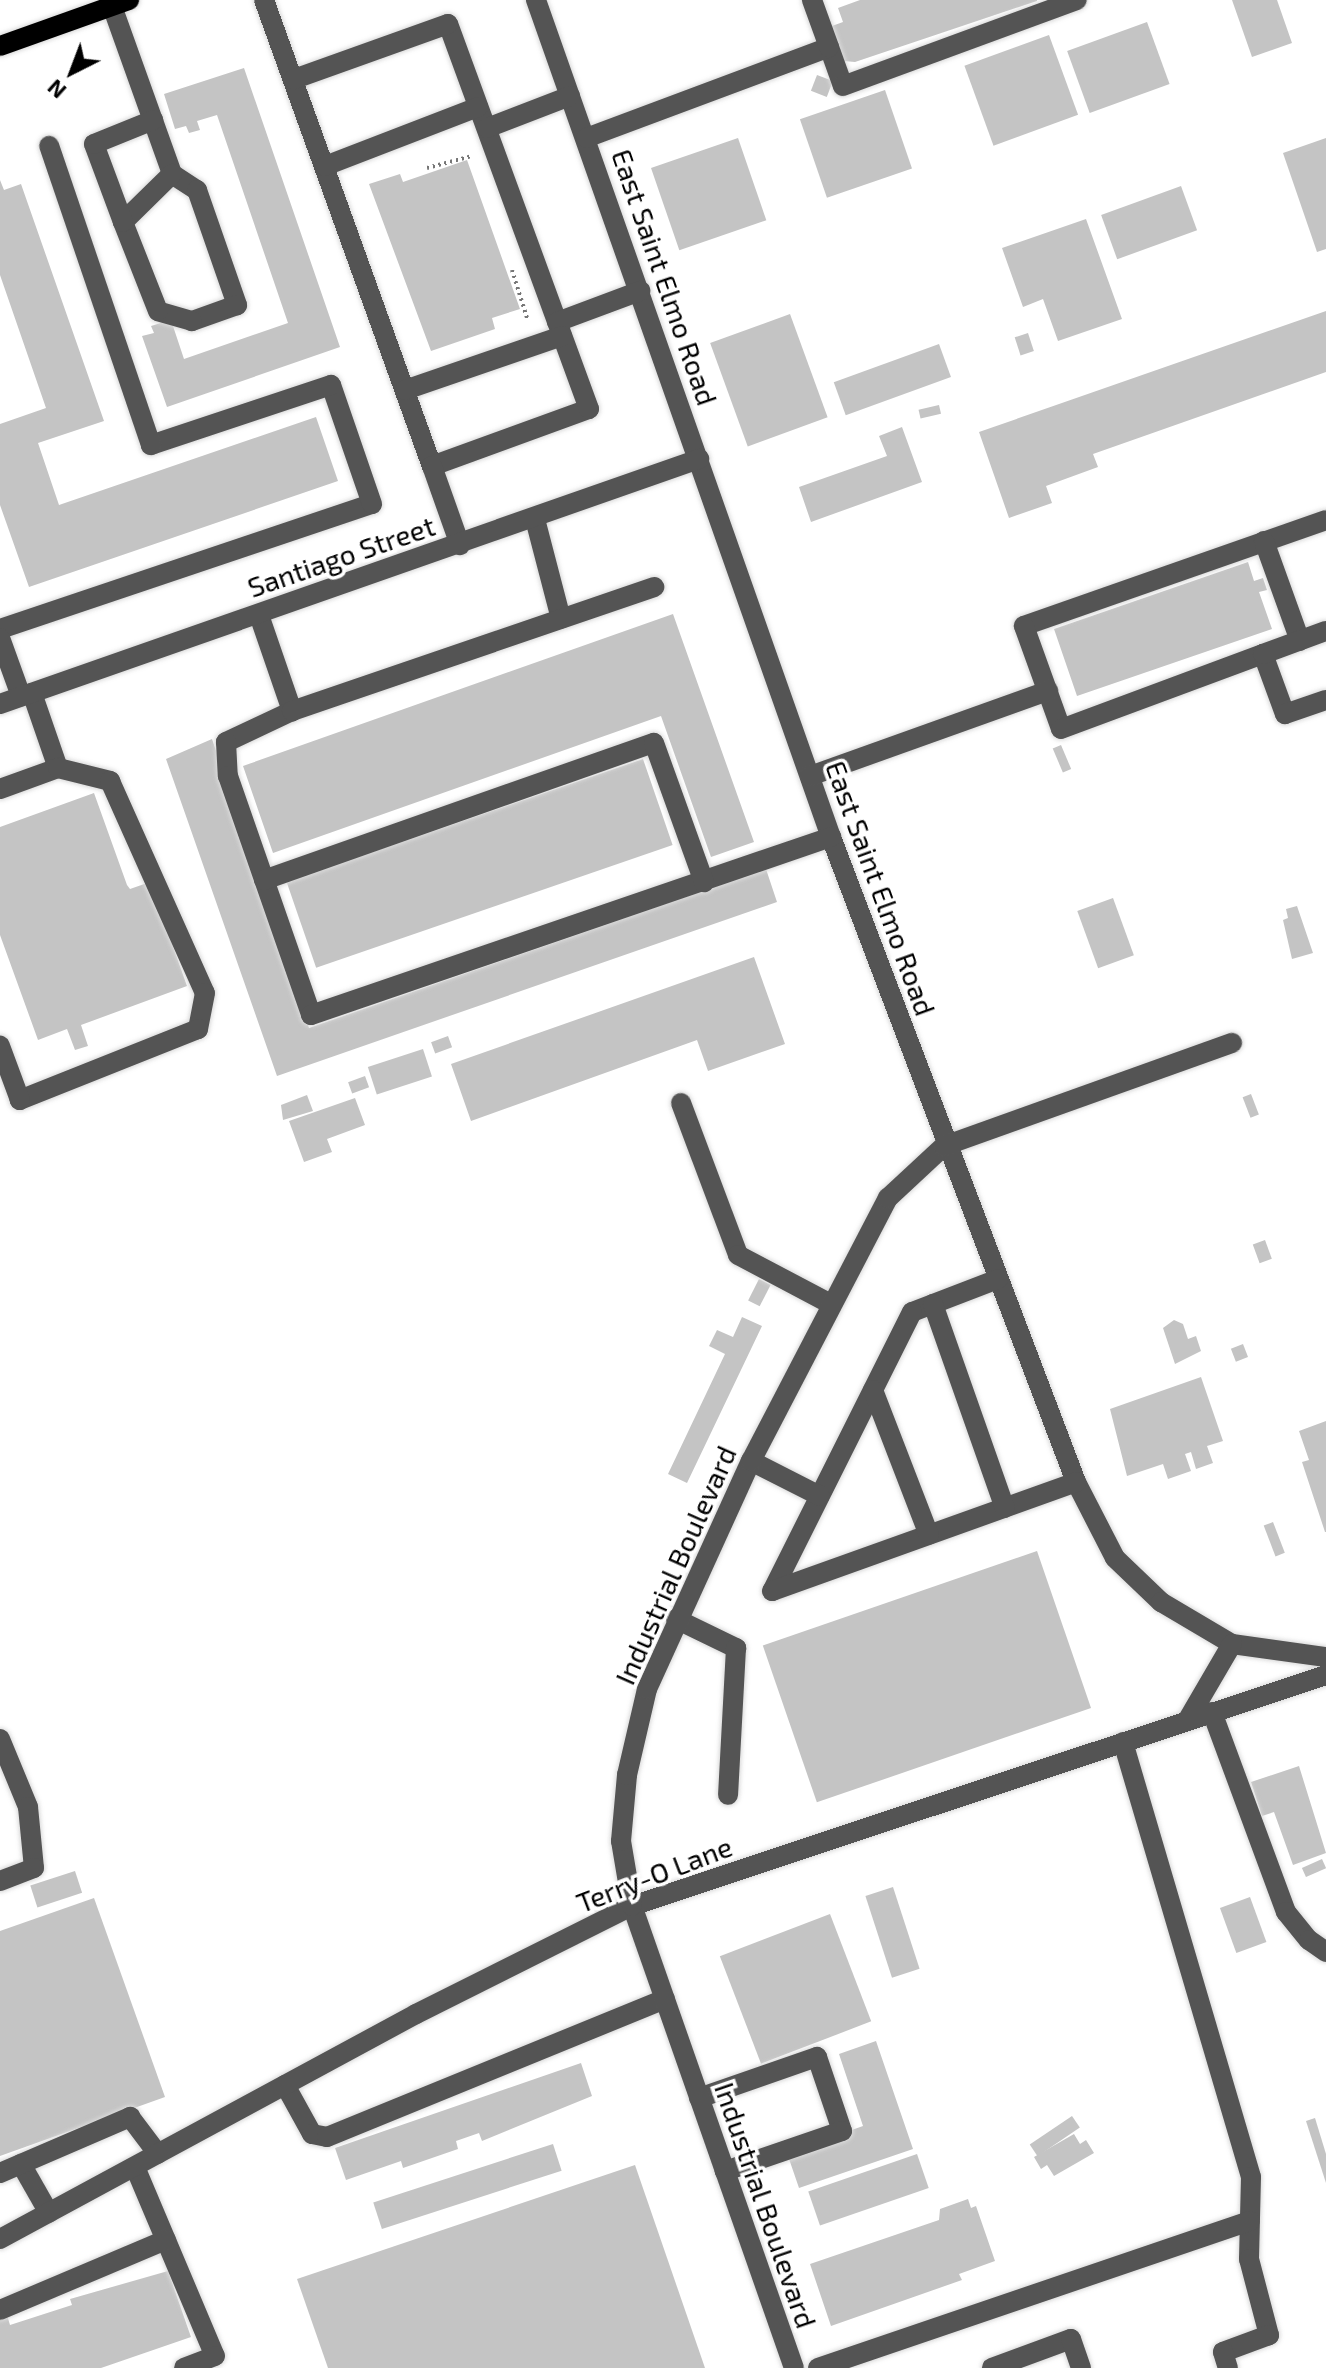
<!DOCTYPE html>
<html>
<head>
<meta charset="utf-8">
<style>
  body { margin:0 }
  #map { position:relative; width:1326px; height:2368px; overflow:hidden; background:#fff; font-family:"Exo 2",sans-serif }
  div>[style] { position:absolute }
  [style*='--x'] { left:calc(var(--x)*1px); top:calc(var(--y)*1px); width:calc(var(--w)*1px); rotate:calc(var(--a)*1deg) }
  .building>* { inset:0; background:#c4c4c4; transform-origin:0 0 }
  .path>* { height:4px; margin-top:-2px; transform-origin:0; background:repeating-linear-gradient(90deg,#767676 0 2px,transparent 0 6px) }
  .roads { filter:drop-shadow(0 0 2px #dbdbdb) drop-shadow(0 0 2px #dbdbdb) }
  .minor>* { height:20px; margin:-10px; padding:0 10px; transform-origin:10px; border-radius:10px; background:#545454 }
  .major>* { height:20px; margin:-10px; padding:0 10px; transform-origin:10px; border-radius:10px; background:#000 }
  span { translate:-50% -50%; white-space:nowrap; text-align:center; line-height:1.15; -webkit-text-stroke:7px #fff; paint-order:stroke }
  .street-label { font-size:28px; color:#000 }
  .north { position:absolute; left:32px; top:32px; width:80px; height:80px; -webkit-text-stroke:6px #fff; paint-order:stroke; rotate:222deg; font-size:22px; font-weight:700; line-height:32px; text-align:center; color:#000 }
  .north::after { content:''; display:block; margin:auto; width:28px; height:36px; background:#000; clip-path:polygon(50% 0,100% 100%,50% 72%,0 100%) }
</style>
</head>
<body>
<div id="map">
  <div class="building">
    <i style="clip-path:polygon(860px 0,1037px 0,1037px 1px,855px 62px,844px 61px,832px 26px,843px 22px,838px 8px)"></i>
    <i style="clip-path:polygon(1232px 0,1277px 0,1292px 43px,1252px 57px)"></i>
    <i style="left:1147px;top:22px;width:66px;height:85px;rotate:70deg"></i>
    <i style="left:1049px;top:35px;width:85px;height:90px;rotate:70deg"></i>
    <i style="clip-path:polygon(244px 68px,340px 347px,167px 407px,142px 336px,154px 333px,151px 326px,167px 321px,173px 326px,184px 359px,288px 323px,217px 115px,197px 121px,200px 130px,189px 133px,186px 126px,175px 129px,164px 94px)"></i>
    <i style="left:817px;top:75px;width:17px;height:17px;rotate:21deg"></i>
    <i style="left:885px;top:90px;width:83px;height:90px;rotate:71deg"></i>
    <i style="left:738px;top:138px;width:87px;height:92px;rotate:71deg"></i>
    <i style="clip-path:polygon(1326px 138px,1326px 249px,1317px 252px,1283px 153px)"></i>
    <i style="clip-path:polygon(467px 160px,520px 309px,492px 318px,495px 329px,431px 351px,369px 184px,400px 174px,403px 182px)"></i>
    <i style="clip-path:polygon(0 180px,4px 190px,21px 184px,104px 421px,38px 443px,59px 505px,316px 417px,338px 481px,29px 587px,0 505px,0 424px,46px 408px,0 275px)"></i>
    <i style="left:1181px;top:186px;width:47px;height:85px;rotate:70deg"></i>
    <i style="clip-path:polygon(1086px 219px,1122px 319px,1058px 341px,1043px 299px,1023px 307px,1002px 248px)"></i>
    <i style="clip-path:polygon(1326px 311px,1326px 372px,1093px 454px,1098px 467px,1046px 486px,1052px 503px,1009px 518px,979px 432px)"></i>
    <i style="left:790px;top:314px;width:110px;height:85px;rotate:70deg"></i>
    <i style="left:1028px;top:333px;width:19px;height:14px;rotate:72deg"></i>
    <i style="left:939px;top:344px;width:35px;height:112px;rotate:70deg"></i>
    <i style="left:939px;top:405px;width:9px;height:21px;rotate:77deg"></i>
    <i style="clip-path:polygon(902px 427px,922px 482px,811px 522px,799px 487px,887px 456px,879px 436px)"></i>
    <i style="clip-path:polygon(1248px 562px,1254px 581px,1263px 578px,1267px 590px,1259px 592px,1272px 629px,1077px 696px,1054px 629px)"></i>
    <i style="clip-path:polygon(673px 614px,754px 842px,711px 857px,661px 716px,273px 853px,243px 766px)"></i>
    <i style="clip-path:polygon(212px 739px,309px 1028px,766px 869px,777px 902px,277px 1076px,166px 759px)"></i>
    <i style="left:1061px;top:745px;width:26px;height:9px;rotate:67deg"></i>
    <i style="left:643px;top:759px;width:91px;height:377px;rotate:71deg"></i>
    <i style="clip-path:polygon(94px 793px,127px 885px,130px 889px,150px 882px,187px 986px,81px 1025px,88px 1046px,75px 1050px,67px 1029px,38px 1040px,0 935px,0 827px)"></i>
    <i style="left:1113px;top:898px;width:61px;height:38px;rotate:70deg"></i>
    <i style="clip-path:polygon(1297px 906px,1313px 953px,1292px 959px,1283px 920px,1288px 918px,1286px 909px)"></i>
    <i style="clip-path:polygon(754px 957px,785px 1044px,708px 1071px,697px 1040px,471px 1121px,451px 1064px)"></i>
    <i style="left:448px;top:1036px;width:12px;height:18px;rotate:70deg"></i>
    <i style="left:423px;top:1049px;width:29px;height:58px;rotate:72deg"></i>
    <i style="left:365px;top:1076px;width:12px;height:18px;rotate:70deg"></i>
    <i style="left:1251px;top:1094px;width:22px;height:9px;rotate:69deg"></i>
    <i style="clip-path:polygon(307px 1095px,313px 1111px,283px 1120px,281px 1105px)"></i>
    <i style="clip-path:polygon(355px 1098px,365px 1125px,327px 1139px,332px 1152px,304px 1162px,289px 1121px)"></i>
    <i style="left:1265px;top:1240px;width:20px;height:13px;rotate:70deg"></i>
    <i style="left:759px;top:1279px;width:13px;height:24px;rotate:27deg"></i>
    <i style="clip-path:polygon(742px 1317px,762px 1326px,687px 1483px,668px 1474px,725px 1354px,709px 1346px,717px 1330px,733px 1337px)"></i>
    <i style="clip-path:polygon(1174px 1320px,1183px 1324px,1188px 1339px,1196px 1336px,1201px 1351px,1175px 1364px,1163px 1328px)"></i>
    <i style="left:1243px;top:1344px;width:14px;height:13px;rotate:69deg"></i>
    <i style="clip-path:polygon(1201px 1377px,1223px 1441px,1207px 1446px,1213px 1463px,1196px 1469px,1191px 1452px,1185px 1454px,1191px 1471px,1168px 1479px,1163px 1464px,1127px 1476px,1110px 1409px)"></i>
    <i style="clip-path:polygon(1326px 1421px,1326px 1532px,1325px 1532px,1302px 1462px,1309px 1460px,1299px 1431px)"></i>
    <i style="left:1273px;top:1522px;width:33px;height:10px;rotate:69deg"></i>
    <i style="left:1037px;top:1551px;width:166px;height:290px;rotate:71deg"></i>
    <i style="clip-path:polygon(1299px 1766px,1326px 1853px,1293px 1865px,1274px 1812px,1262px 1816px,1251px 1782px)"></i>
    <i style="left:1322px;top:1859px;width:10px;height:22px;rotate:66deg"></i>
    <i style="left:75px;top:1871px;width:23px;height:47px;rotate:72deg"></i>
    <i style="left:893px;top:1887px;width:86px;height:29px;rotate:72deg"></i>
    <i style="left:1250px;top:1897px;width:48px;height:32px;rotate:70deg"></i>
    <i style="clip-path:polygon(94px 1898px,165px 2097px,0 2156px,0 1931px)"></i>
    <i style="left:830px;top:1914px;width:115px;height:118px;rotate:69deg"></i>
    <i style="clip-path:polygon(876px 2041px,913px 2149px,799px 2188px,787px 2153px,863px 2126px,839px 2054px)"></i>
    <i style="clip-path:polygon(581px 2063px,592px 2096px,482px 2141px,479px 2133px,456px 2141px,458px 2149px,403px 2168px,401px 2161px,346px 2180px,335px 2148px)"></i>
    <i style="left:1072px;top:2116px;width:14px;height:51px;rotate:56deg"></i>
    <i style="clip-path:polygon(1315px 2118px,1326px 2154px,1326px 2183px,1306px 2121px)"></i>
    <i style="clip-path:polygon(1074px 2134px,1080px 2144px,1086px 2140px,1094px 2153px,1054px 2176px,1047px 2165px,1041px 2169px,1034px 2157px)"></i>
    <i style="left:553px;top:2144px;width:28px;height:189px;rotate:72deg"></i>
    <i style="left:917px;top:2154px;width:36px;height:115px;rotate:71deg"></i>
    <i style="clip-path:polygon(635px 2165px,705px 2368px,328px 2368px,297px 2279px)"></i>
    <i style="clip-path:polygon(968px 2199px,971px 2208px,976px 2206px,995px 2261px,959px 2274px,962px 2280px,831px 2326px,810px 2264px,939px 2220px,940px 2209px)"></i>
    <i style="clip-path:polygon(168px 2271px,191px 2337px,101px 2368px,0 2368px,0 2318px,7px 2315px,10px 2325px,72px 2305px,70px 2299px)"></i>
  </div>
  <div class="path">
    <i style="--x:427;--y:168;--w:47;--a:-14.9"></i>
    <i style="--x:512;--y:270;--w:53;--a:72.6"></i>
  </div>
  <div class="roads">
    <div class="minor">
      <i style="--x:264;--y:0;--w:495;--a:70.2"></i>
      <i style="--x:432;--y:466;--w:167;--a:-20"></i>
      <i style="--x:589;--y:409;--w:410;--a:-110.1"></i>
      <i style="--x:448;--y:24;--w:164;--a:160.3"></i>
      <i style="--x:536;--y:0;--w:887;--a:70.59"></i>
      <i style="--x:831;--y:837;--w:690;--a:69.2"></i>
      <i style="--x:1076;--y:1482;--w:85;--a:62.8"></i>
      <i style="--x:1115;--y:1558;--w:64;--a:43.7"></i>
      <i style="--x:1161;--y:1602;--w:82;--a:30.6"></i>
      <i style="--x:1232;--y:1644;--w:95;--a:7.9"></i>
      <i style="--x:112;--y:6;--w:178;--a:70.3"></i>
      <i style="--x:172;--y:174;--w:30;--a:33"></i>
      <i style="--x:197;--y:190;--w:122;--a:70.8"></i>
      <i style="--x:237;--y:305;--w:48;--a:160.4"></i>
      <i style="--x:192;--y:321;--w:35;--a:-164"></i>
      <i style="--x:158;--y:311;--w:96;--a:-111.5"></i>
      <i style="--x:123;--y:222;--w:69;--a:-44.4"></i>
      <i style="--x:829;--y:47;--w:41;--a:70.3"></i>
      <i style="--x:843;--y:86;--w:249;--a:-20.2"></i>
      <i style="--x:487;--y:128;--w:89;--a:-21.1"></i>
      <i style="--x:586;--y:138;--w:259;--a:-20.5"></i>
      <i style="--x:829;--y:47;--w:50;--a:-109.9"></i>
      <i style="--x:325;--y:166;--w:164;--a:-21.1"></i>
      <i style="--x:123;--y:222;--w:83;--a:-110.4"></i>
      <i style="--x:94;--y:144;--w:64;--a:-22.1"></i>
      <i style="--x:557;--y:322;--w:89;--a:-20.5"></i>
      <i style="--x:405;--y:390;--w:166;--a:-19"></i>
      <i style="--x:432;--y:466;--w:84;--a:70.5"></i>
      <i style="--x:535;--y:519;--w:103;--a:75.4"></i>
      <i style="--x:1326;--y:520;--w:320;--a:160.7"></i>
      <i style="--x:1024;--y:626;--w:109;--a:70.2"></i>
      <i style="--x:1061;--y:729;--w:215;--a:-20.4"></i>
      <i style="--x:1263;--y:654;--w:64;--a:69.9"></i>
      <i style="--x:1285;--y:714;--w:43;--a:-18.9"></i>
      <i style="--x:1264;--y:541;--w:106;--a:70.2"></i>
      <i style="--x:259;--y:615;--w:102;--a:71"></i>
      <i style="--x:292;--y:711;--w:73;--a:154.8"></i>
      <i style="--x:226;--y:742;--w:34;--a:87"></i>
      <i style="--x:228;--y:776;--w:253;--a:70.8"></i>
      <i style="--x:311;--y:1015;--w:550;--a:-18.9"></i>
      <i style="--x:0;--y:629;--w:392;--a:-18.6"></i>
      <i style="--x:372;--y:504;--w:126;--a:-109"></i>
      <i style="--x:331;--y:385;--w:190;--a:161.6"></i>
      <i style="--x:151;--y:445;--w:316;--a:-108.8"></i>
      <i style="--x:0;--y:638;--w:62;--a:70.1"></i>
      <i style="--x:1263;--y:654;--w:67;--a:-20.1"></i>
      <i style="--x:32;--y:693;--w:79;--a:70.9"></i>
      <i style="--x:0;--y:704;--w:741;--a:-19.32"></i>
      <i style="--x:292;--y:711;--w:383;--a:-18.9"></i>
      <i style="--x:810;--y:776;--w:253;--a:-19.7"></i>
      <i style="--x:0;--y:789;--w:62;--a:-19.9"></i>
      <i style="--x:58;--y:768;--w:54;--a:14"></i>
      <i style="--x:110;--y:781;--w:232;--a:65.9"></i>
      <i style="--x:205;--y:993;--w:37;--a:101"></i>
      <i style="--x:198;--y:1029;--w:192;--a:158.3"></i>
      <i style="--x:20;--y:1100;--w:58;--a:-110.3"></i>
      <i style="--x:264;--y:880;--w:413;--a:-19.4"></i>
      <i style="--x:654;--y:743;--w:148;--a:70.2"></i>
      <i style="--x:681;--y:1103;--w:162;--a:69.4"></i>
      <i style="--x:738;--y:1255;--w:103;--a:27.8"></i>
      <i style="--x:998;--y:1279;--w:92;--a:159"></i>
      <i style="--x:912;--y:1312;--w:312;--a:116.6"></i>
      <i style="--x:772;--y:1591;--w:323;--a:-19.7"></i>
      <i style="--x:933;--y:1304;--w:216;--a:70.6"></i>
      <i style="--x:873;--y:1390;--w:155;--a:68.9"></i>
      <i style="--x:751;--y:1461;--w:77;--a:26.9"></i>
      <i style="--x:676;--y:1619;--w:67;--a:25.8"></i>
      <i style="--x:736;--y:1648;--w:147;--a:93.1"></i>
      <i style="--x:1212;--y:1712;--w:213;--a:69.7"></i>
      <i style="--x:1286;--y:1912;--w:36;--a:51"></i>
      <i style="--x:1309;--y:1940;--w:21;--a:35"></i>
      <i style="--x:1187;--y:1721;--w:89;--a:-59.7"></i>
      <i style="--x:0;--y:1739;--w:74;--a:67.6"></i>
      <i style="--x:28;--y:1807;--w:61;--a:84.4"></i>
      <i style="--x:34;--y:1868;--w:36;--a:159"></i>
      <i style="--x:1123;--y:1742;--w:453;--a:73.6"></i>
      <i style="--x:1251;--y:2177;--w:82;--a:91.4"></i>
      <i style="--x:1249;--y:2259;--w:79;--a:75.3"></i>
      <i style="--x:1269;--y:2335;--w:49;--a:159.7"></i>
      <i style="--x:1223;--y:2352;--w:17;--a:73"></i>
      <i style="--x:285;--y:2085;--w:56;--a:61.1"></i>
      <i style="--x:312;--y:2134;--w:15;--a:11"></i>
      <i style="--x:327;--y:2137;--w:365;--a:-22.2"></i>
      <i style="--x:699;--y:2098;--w:125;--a:-19.2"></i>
      <i style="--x:817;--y:2057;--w:78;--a:71.3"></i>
      <i style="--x:842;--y:2131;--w:124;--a:161.1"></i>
      <i style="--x:21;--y:2164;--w:56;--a:60.3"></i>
      <i style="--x:135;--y:2167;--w:205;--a:67.1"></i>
      <i style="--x:215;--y:2356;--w:33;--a:159"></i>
      <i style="--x:0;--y:2173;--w:142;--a:-23.3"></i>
      <i style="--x:130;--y:2117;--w:46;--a:52.9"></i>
      <i style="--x:0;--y:2239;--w:473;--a:-28.4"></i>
      <i style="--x:416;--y:2014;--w:241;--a:-26.6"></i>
      <i style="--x:632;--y:1906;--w:731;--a:-18.41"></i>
      <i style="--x:0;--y:2310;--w:180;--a:-22.9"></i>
      <i style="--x:794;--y:2368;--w:490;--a:-109.3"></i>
      <i style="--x:632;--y:1906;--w:66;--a:-99.6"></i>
      <i style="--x:621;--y:1841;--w:66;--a:-84.8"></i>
      <i style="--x:627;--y:1775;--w:88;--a:-76.9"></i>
      <i style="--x:647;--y:1689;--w:251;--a:-65.5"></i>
      <i style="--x:751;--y:1461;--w:297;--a:-62.5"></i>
      <i style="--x:888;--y:1198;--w:76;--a:-42.9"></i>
      <i style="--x:944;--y:1146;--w:306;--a:-19.7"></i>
      <i style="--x:818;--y:2368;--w:456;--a:-18.8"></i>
      <i style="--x:992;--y:2368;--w:84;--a:-20.2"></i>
      <i style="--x:1071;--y:2339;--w:31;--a:71"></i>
    </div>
    <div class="major">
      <i style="--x:0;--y:46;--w:137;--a:-19.6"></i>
    </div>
  </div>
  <div class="street-label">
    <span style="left:665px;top:277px;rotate:71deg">East Saint Elmo Road</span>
    <span style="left:341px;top:556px;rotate:-19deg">Santiago Street</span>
    <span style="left:881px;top:888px;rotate:70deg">East Saint Elmo Road</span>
    <span style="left:675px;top:1565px;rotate:-66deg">Industrial Boulevard</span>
    <span style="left:654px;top:1874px;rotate:-21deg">Terry-O Lane</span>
    <span style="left:766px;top:2205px;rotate:71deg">Industrial Boulevard</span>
  </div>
  <div class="north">N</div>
</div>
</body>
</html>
